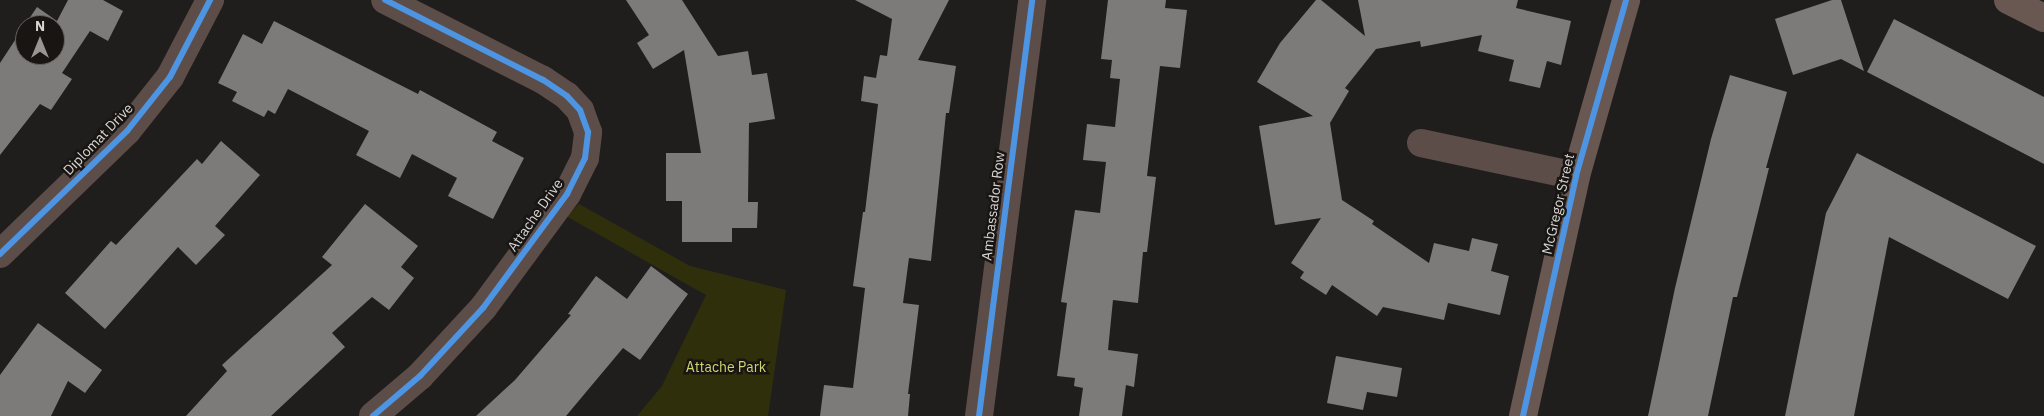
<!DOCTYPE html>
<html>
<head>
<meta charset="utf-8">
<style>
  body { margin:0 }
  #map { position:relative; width:2044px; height:416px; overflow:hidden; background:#201e1d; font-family:"IBM Plex Sans",sans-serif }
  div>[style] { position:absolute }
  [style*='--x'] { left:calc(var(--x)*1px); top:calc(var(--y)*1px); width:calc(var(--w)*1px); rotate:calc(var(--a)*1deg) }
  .green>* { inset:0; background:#2f300b }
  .building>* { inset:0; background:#7d7b7a }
  .street>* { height:28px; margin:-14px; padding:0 14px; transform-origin:14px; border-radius:14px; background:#5c4d48 }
  .secondary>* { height:28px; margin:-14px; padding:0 14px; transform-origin:14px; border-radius:14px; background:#695752 }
  .cycleway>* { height:6px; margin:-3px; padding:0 3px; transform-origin:3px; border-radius:3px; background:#4d94e3 }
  span { translate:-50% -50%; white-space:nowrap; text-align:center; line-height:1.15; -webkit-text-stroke:5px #181513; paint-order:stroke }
  .street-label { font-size:14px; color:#d8d6d5 }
  .park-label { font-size:14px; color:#cfd66d }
  .north { position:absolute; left:15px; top:15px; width:50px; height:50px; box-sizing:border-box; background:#181513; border:1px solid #656261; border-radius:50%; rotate:0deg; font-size:14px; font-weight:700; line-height:20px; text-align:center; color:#d8d6d5 }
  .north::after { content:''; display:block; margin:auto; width:18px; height:22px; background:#989695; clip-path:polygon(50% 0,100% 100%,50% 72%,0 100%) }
</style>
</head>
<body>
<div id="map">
  <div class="green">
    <i style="clip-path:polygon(579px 204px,690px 266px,786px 290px,768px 416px,637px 416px,662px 386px,706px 295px,566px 216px)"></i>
  </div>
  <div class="building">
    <i style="clip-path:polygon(68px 0,103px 0,123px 11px,108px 41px,90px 31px,62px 73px,72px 79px,51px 110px,40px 104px,0 155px,0 63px,25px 25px,25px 55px,55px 55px,55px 25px,25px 25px,37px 7px,57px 21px)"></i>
    <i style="clip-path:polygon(626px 0,682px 0,718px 56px,748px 51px,752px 75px,767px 73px,775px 119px,749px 123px,748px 202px,758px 202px,757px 228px,732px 228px,732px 242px,682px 242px,682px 201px,666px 201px,666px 153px,701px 153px,684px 50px,653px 69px,637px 43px,649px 35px)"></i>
    <i style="clip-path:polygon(855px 0,949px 0,918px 60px,956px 66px,949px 113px,946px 113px,931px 261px,909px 258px,903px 303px,919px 305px,908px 394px,910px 394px,908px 416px,820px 416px,824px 385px,853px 388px,865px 288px,853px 286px,863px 212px,865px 212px,878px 104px,861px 101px,864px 76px,876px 78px,880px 55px,887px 56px,892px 19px)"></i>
    <i style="clip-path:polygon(1108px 0,1166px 0,1165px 8px,1187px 10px,1180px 68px,1160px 66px,1147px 176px,1156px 177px,1147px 252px,1143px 252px,1138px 303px,1113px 300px,1108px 350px,1138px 354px,1134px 387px,1126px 385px,1122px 416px,1079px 416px,1083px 388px,1074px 386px,1075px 378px,1057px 376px,1067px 303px,1061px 302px,1075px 210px,1100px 213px,1106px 162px,1083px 160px,1087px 124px,1115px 127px,1120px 79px,1110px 78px,1112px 60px,1101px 59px)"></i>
    <i style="clip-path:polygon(1316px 0,1321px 0,1365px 36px,1358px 0,1518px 0,1516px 8px,1571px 21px,1561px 65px,1547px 61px,1540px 88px,1509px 81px,1514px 60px,1478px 51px,1482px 35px,1421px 47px,1420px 41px,1376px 49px,1345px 88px,1349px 91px,1330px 123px,1342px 200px,1374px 221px,1372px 224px,1429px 263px,1434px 243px,1469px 251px,1472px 238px,1498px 244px,1491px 271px,1509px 276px,1500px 315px,1448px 303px,1444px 320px,1383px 307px,1377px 316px,1332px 285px,1326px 295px,1300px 278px,1304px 272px,1291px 263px,1321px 218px,1275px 225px,1259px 126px,1313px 116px,1257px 82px,1280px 43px)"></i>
    <i style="clip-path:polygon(1832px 0,1841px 0,1864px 71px,1841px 59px,1793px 75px,1775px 19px)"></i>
    <i style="clip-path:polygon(1894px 19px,2044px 97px,2044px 164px,1867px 72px)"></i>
    <i style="clip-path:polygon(274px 21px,418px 94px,420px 90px,497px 132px,492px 141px,524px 158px,493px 219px,448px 196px,457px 178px,412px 154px,400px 178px,356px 155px,369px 131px,288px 89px,275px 114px,268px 110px,264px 117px,232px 101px,237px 92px,218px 83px,243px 34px,262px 44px)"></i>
    <i style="clip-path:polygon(1730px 75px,1787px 92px,1766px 168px,1769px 168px,1737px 297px,1733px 297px,1708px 416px,1648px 416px,1675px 288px,1711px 139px)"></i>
    <i style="clip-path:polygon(221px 141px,260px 175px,215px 226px,225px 235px,196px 265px,178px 247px,105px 329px,65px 293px,111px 241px,116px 245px,197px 159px,202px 164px)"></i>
    <i style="clip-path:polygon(1857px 153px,2036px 246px,2008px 299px,1889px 237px,1854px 416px,1785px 416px,1826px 213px)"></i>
    <i style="clip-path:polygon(365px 204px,418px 246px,401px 267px,414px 278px,389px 310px,372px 297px,332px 333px,345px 347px,271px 416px,186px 416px,227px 371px,222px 365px,332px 265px,322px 257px)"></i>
    <i style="clip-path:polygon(651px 266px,688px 294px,640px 360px,623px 348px,566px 416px,476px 416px,515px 380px,571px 315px,568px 314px,596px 276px,627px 299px)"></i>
    <i style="clip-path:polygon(38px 323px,102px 370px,85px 393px,68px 381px,51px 416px,0 416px,0 375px)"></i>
    <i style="clip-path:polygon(1336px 356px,1402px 368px,1397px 397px,1367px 392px,1363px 410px,1327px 403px)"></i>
  </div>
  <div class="street">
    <i style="--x:1421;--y:143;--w:158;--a:12"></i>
    <i style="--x:0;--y:254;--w:177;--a:-44.1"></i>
    <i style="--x:127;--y:131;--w:69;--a:-51.5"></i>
    <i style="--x:170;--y:77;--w:87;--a:-62.5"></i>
    <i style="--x:373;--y:416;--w:62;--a:-40.4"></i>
    <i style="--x:420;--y:376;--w:93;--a:-47.2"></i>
    <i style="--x:483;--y:308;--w:142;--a:-53.6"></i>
    <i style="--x:567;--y:194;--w:40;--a:-63.4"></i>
    <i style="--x:585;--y:158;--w:26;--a:-83"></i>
    <i style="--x:588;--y:132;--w:23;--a:-110"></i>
    <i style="--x:580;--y:110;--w:19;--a:-133"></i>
    <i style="--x:567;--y:96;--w:29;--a:-146"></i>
    <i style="--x:543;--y:80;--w:177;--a:-153.1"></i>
    <i style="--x:979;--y:416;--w:419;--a:-82.7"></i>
  </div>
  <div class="secondary">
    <i style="--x:2008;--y:0;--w:40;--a:26.6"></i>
    <i style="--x:1523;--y:416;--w:246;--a:-77.5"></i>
    <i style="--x:1576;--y:176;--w:183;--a:-74.1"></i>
  </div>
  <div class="cycleway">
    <i style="--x:0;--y:254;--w:177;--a:-44.1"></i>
    <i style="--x:127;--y:131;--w:69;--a:-51.5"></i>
    <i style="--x:170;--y:77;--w:87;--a:-62.5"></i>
    <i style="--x:373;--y:416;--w:62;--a:-40.4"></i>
    <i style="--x:420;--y:376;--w:93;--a:-47.2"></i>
    <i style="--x:483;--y:308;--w:142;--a:-53.6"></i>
    <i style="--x:567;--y:194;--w:40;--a:-63.4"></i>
    <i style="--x:585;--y:158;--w:26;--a:-83"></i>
    <i style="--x:588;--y:132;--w:23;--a:-110"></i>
    <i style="--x:580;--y:110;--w:19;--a:-133"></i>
    <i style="--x:567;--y:96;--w:29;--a:-146"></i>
    <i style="--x:543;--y:80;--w:177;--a:-153.1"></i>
    <i style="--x:979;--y:416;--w:419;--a:-82.7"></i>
    <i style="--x:1523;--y:416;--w:246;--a:-77.5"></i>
    <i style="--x:1576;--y:176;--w:183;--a:-74.1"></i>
  </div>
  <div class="street-label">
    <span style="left:98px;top:139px;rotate:-46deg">Diplomat Drive</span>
    <span style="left:1558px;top:204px;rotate:-77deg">McGregor Street</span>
    <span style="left:993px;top:206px;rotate:-83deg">Ambassador Row</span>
    <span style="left:535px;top:215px;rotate:-55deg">Attache Drive</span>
  </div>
  <div class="park-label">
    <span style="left:726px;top:367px">Attache Park</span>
  </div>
  <div class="north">N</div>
</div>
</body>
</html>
